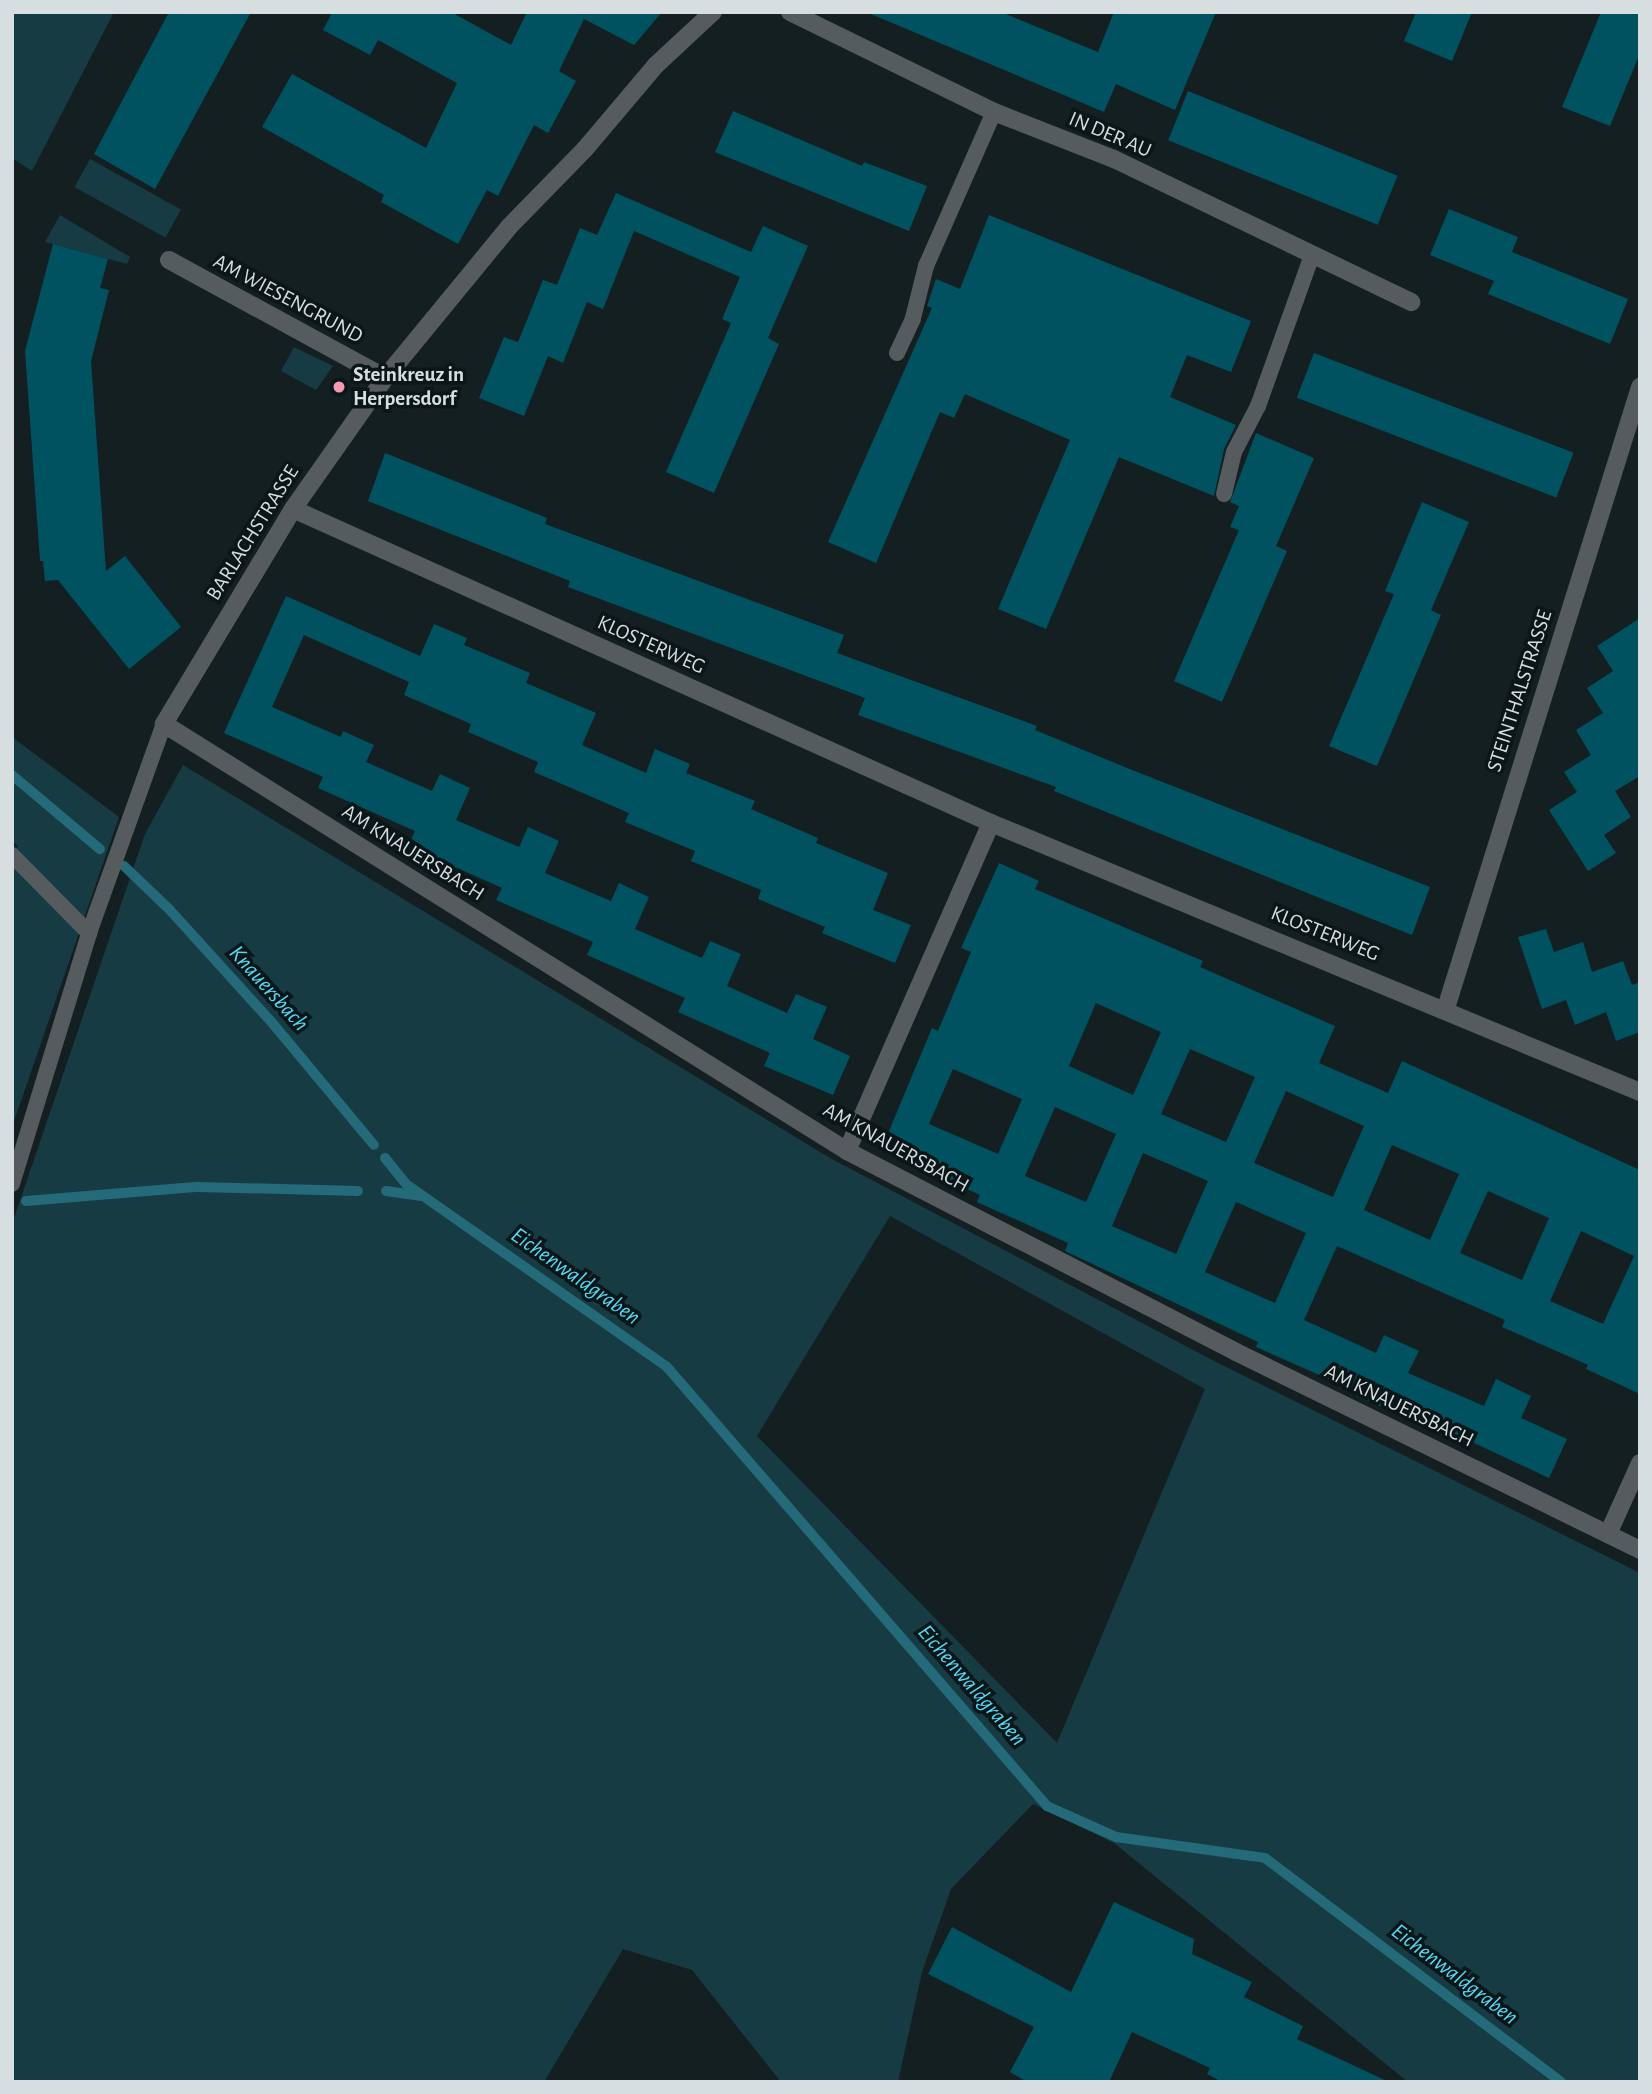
<!DOCTYPE html>
<html>
<head>
<meta charset="utf-8">
<style>
  body { margin:0 }
  #map { position:relative; width:1652px; height:2094px; overflow:hidden; background:#141f22; font-family:"Alegreya Sans",sans-serif }
  div>[style] { position:absolute }
  [style*='--x'] { left:calc(var(--x)*1px); top:calc(var(--y)*1px); width:calc(var(--w)*1px); rotate:calc(var(--a)*1deg) }
  .green>* { inset:0; background:#173b43; transform-origin:0 0 }
  .stream>* { height:10px; margin:-5px; padding:0 5px; transform-origin:5px; border-radius:5px; background:#256a78 }
  .building>* { inset:0; background:#005260; transform-origin:0 0 }
  .lane>* { height:16px; margin:-8px; padding:0 8px; transform-origin:8px; border-radius:8px; background:#565c5d }
  .street>* { height:18px; margin:-9px; padding:0 9px; transform-origin:9px; border-radius:9px; background:#565c5d }
  .dots>* { width:19px; height:19px; translate:-50% -50%; box-sizing:border-box; border:4px solid #0b1619; border-radius:50% }
  span { translate:-50% -50%; white-space:nowrap; text-align:center; line-height:1.15; -webkit-text-stroke:7px #0b1619; paint-order:stroke }
  .street-label { font-size:21px; color:#d7dee0 }
  .poi-label { font-size:21px; color:#d7dee0; font-weight:700 }
  .left { translate:0 -50%; text-align:left }
  .water-label { font-size:23px; color:#55d8f4; font-style:italic }
  .frame { position:absolute; inset:0; border:14px solid #d7dee0; pointer-events:none }
</style>
</head>
<body>
<div id="map">
  <div class="green">
    <i style="clip-path:polygon(12px 12px,114px 12px,32px 171px,12px 158px)"></i>
    <i style="left:90px;top:159px;width:104px;height:32px;rotate:29deg"></i>
    <i style="clip-path:polygon(60px 215px,130px 257px,127px 264px,45px 242px)"></i>
    <i style="clip-path:polygon(294px 347px,333px 366px,316px 390px,281px 371px)"></i>
    <i style="clip-path:polygon(12px 737px,119px 817px,12px 1127px,12px 854px,18px 846px,12px 841px)"></i>
    <i style="clip-path:polygon(evenodd,183px 765px,830px 1158px,1216px 1362px,1640px 1573px,1640px 2082px,1408px 2082px,1114px 1843px,1033px 1804px,951px 1889px,922px 1972px,898px 2082px,781px 2082px,692px 1970px,623px 1949px,544px 2082px,12px 2082px,12px 1224px,145px 834px,183px 765px,890px 1216px,1205px 1389px,1057px 1743px,757px 1436px,890px 1216px)"></i>
  </div>
  <div class="stream">
    <i style="--x:12;--y:775;--w:115;--a:40.1"></i>
    <i style="--x:124;--y:866;--w:62;--a:43.7"></i>
    <i style="--x:169;--y:909;--w:156;--a:47.8"></i>
    <i style="--x:274;--y:1025;--w:156;--a:50.2"></i>
    <i style="--x:385;--y:1158;--w:33;--a:51"></i>
    <i style="--x:406;--y:1184;--w:319;--a:35"></i>
    <i style="--x:667;--y:1367;--w:581;--a:49.12"></i>
    <i style="--x:1047;--y:1806;--w:76;--a:24.2"></i>
    <i style="--x:1116;--y:1837;--w:150;--a:8"></i>
    <i style="--x:1265;--y:1858;--w:371;--a:37.1"></i>
    <i style="--x:386;--y:1191;--w:36;--a:8"></i>
    <i style="--x:26;--y:1201;--w:173;--a:-4.7"></i>
    <i style="--x:198;--y:1187;--w:160;--a:1.4"></i>
  </div>
  <div class="building">
    <i style="clip-path:polygon(169px 12px,251px 12px,155px 189px,94px 154px)"></i>
    <i style="clip-path:polygon(327px 12px,451px 12px,511px 45px,527px 12px,662px 12px,634px 45px,584px 19px,559px 71px,576px 81px,548px 133px,534px 125px,498px 196px,487px 190px,458px 244px,381px 202px,384px 195px,262px 127px,292px 74px,426px 148px,457px 83px,378px 40px,370px 55px,323px 30px,331px 15px)"></i>
    <i style="clip-path:polygon(866px 12px,1001px 12px,1098px 52px,1114px 12px,1216px 12px,1175px 110px,1116px 84px,1104px 112px)"></i>
    <i style="clip-path:polygon(1416px 12px,1472px 12px,1452px 61px,1404px 41px)"></i>
    <i style="clip-path:polygon(1601px 12px,1640px 12px,1640px 53px,1610px 126px,1562px 107px)"></i>
    <i style="left:1188px;top:91px;width:226px;height:53px;rotate:22deg"></i>
    <i style="clip-path:polygon(733px 111px,862px 166px,864px 162px,927px 186px,909px 231px,715px 152px)"></i>
    <i style="clip-path:polygon(616px 193px,751px 252px,763px 226px,808px 246px,768px 338px,779px 344px,714px 493px,666px 472px,731px 323px,722px 319px,740px 277px,634px 231px,603px 309px,587px 302px,563px 363px,548px 356px,524px 416px,479px 398px,504px 337px,518px 342px,543px 280px,557px 285px,580px 228px,597px 235px)"></i>
    <i style="clip-path:polygon(1449px 209px,1518px 237px,1512px 252px,1628px 299px,1610px 344px,1488px 294px,1494px 281px,1430px 255px)"></i>
    <i style="clip-path:polygon(989px 215px,1251px 321px,1231px 372px,1187px 355px,1170px 397px,1236px 425px,1224px 449px,1214px 496px,1119px 457px,1046px 629px,998px 609px,1070px 440px,965px 394px,954px 418px,940px 412px,876px 563px,828px 542px,932px 308px,927px 306px,936px 279px,960px 289px)"></i>
    <i style="clip-path:polygon(53px 244px,108px 259px,100px 288px,109px 290px,91px 361px,106px 571px,125px 556px,181px 627px,129px 669px,58px 580px,45px 581px,43px 561px,40px 561px,25px 351px)"></i>
    <i style="left:1314px;top:353px;width:278px;height:48px;rotate:21deg"></i>
    <i style="clip-path:polygon(1256px 433px,1314px 458px,1276px 546px,1287px 551px,1222px 702px,1174px 681px,1239px 530px,1230px 527px,1239px 506px,1230px 502px)"></i>
    <i style="clip-path:polygon(385px 453px,547px 518px,545px 524px,844px 635px,837px 653px,1037px 726px,1035px 730px,1132px 770px,1430px 887px,1412px 935px,1054px 791px,1056px 787px,858px 715px,865px 698px,568px 587px,570px 581px,368px 501px)"></i>
    <i style="clip-path:polygon(1422px 502px,1469px 522px,1431px 610px,1441px 615px,1377px 766px,1329px 746px,1394px 594px,1385px 591px)"></i>
    <i style="clip-path:polygon(286px 596px,420px 656px,434px 624px,467px 638px,464px 645px,530px 673px,526px 683px,596px 713px,582px 745px,646px 773px,655px 749px,690px 764px,686px 773px,755px 801px,751px 809px,818px 838px,816px 843px,888px 873px,873px 910px,911px 925px,895px 963px,822px 933px,825px 927px,758px 899px,761px 890px,691px 861px,695px 851px,625px 822px,629px 813px,534px 772px,538px 762px,468px 732px,471px 724px,404px 695px,409px 682px,304px 635px,272px 707px,341px 737px,343px 731px,374px 745px,366px 762px,432px 791px,440px 774px,470px 788px,456px 820px,519px 847px,528px 827px,559px 841px,545px 873px,611px 901px,619px 883px,649px 897px,635px 929px,702px 958px,710px 941px,741px 954px,727px 986px,787px 1013px,796px 994px,827px 1007px,813px 1039px,850px 1056px,833px 1095px,764px 1066px,770px 1053px,678px 1012px,685px 998px,587px 955px,593px 942px,496px 900px,502px 888px,408px 846px,415px 831px,318px 788px,323px 777px,224px 733px)"></i>
    <i style="clip-path:polygon(1640px 618px,1640px 776px,1615px 791px,1631px 817px,1604px 835px,1616px 853px,1588px 871px,1549px 810px,1577px 792px,1564px 772px,1591px 755px,1576px 730px,1603px 713px,1587px 688px,1613px 671px,1597px 646px)"></i>
    <i style="clip-path:polygon(evenodd,999px 863px,1039px 881px,1035px 889px,1203px 961px,1200px 967px,1335px 1026px,1319px 1063px,1388px 1093px,1402px 1061px,1640px 1170px,1640px 1394px,1586px 1369px,1588px 1365px,1502px 1327px,1505px 1320px,1337px 1246px,1304px 1320px,1376px 1353px,1384px 1335px,1419px 1351px,1408px 1373px,1484px 1406px,1496px 1379px,1531px 1396px,1521px 1418px,1567px 1439px,1549px 1478px,1440px 1427px,1438px 1432px,1356px 1396px,1358px 1392px,1256px 1347px,1258px 1342px,1065px 1251px,1068px 1243px,977px 1202px,980px 1195px,881px 1150px,932px 1028px,938px 1031px,971px 952px,961px 948px,999px 863px,1096px 1003px,1161px 1032px,1133px 1095px,1069px 1066px,1096px 1003px,999px 863px,1190px 1049px,1255px 1077px,1226px 1142px,1161px 1114px,1190px 1049px,999px 863px,953px 1069px,1022px 1099px,998px 1154px,929px 1124px,953px 1069px,999px 863px,1286px 1091px,1364px 1126px,1333px 1197px,1254px 1163px,1286px 1091px,999px 863px,1055px 1107px,1116px 1134px,1086px 1202px,1025px 1176px,1055px 1107px,999px 863px,1392px 1145px,1459px 1174px,1430px 1240px,1364px 1210px,1392px 1145px,999px 863px,1143px 1153px,1208px 1181px,1176px 1254px,1112px 1226px,1143px 1153px,999px 863px,1488px 1191px,1549px 1218px,1522px 1280px,1460px 1253px,1488px 1191px,999px 863px,1236px 1202px,1306px 1233px,1275px 1303px,1205px 1272px,1236px 1202px,999px 863px,1581px 1231px,1634px 1256px,1603px 1324px,1550px 1301px,1581px 1231px)"></i>
    <i style="clip-path:polygon(1546px 929px,1554px 952px,1583px 942px,1592px 972px,1623px 961px,1632px 985px,1640px 982px,1640px 1032px,1616px 1041px,1606px 1012px,1575px 1025px,1566px 1000px,1542px 1009px,1518px 937px)"></i>
    <i style="clip-path:polygon(1114px 1902px,1194px 1939px,1192px 1954px,1252px 1982px,1244px 1997px,1303px 2026px,1297px 2039px,1389px 2082px,1222px 2082px,1207px 2074px,1210px 2068px,1132px 2032px,1109px 2082px,1027px 2082px,1010px 2072px,1034px 2027px,928px 1974px,952px 1927px,1071px 1992px)"></i>
  </div>
  <div class="lane">
    <i style="--x:897;--y:353;--w:38;--a:-65"></i>
    <i style="--x:913;--y:318;--w:54;--a:-76"></i>
    <i style="--x:926;--y:266;--w:168;--a:-66.2"></i>
    <i style="--x:1224;--y:494;--w:43;--a:-76.6"></i>
    <i style="--x:1234;--y:452;--w:52;--a:-62.4"></i>
    <i style="--x:1258;--y:406;--w:160;--a:-70.3"></i>
    <i style="--x:12;--y:855;--w:110;--a:45.4"></i>
    <i style="--x:12;--y:1184;--w:263;--a:-72.9"></i>
    <i style="--x:89;--y:933;--w:222;--a:-70.3"></i>
  </div>
  <div class="street">
    <i style="--x:713;--y:12;--w:78;--a:137.1"></i>
    <i style="--x:656;--y:65;--w:110;--a:130.2"></i>
    <i style="--x:585;--y:149;--w:109;--a:134.3"></i>
    <i style="--x:509;--y:227;--w:195;--a:129.4"></i>
    <i style="--x:385;--y:378;--w:160;--a:125.1"></i>
    <i style="--x:293;--y:509;--w:251;--a:121"></i>
    <i style="--x:164;--y:724;--w:805;--a:32.01"></i>
    <i style="--x:847;--y:1151;--w:438;--a:27.3"></i>
    <i style="--x:1236;--y:1352;--w:450;--a:26.1"></i>
    <i style="--x:790;--y:12;--w:227;--a:26.1"></i>
    <i style="--x:994;--y:112;--w:129;--a:21.4"></i>
    <i style="--x:1114;--y:159;--w:330;--a:25.7"></i>
    <i style="--x:169;--y:260;--w:246;--a:28.6"></i>
    <i style="--x:293;--y:509;--w:765;--a:24.22"></i>
    <i style="--x:991;--y:823;--w:703;--a:22.51"></i>
    <i style="--x:1446;--y:1008;--w:651;--a:-72.65"></i>
    <i style="--x:847;--y:1151;--w:358;--a:-66.3"></i>
    <i style="--x:1608;--y:1534;--w:78;--a:-65.7"></i>
  </div>
  <div class="dots">
    <i style="left:339px;top:387px;background:#f29aaf"></i>
  </div>
  <div class="street-label">
    <span style="left:1110px;top:135px;rotate:23deg">IN DER AU</span>
    <span style="left:288px;top:299px;rotate:28deg">AM WIESENGRUND</span>
    <span style="left:253px;top:533px;rotate:-58deg">BARLACHSTRASSE</span>
    <span style="left:651px;top:645px;rotate:24deg">KLOSTERWEG</span>
    <span style="left:1520px;top:691px;rotate:-72deg">STEINTHALSTRASSE</span>
    <span style="left:413px;top:853px;rotate:32deg">AM KNAUERSBACH</span>
    <span style="left:1325px;top:934px;rotate:22deg">KLOSTERWEG</span>
    <span style="left:896px;top:1148px;rotate:29deg">AM KNAUERSBACH</span>
    <span style="left:1399px;top:1406px;rotate:26deg">AM KNAUERSBACH</span>
  </div>
  <div class="poi-label">
    <span class="left" style="left:353px;top:387px">Steinkreuz in<br>Herpersdorf</span>
  </div>
  <div class="water-label">
    <span style="left:268px;top:989px;rotate:48deg">Knauersbach</span>
    <span style="left:575px;top:1277px;rotate:35deg">Eichenwaldgraben</span>
    <span style="left:971px;top:1686px;rotate:49deg">Eichenwaldgraben</span>
    <span style="left:1454px;top:1975px;rotate:37deg">Eichenwaldgraben</span>
  </div>
  <div class="frame"></div>
</div>
</body>
</html>
